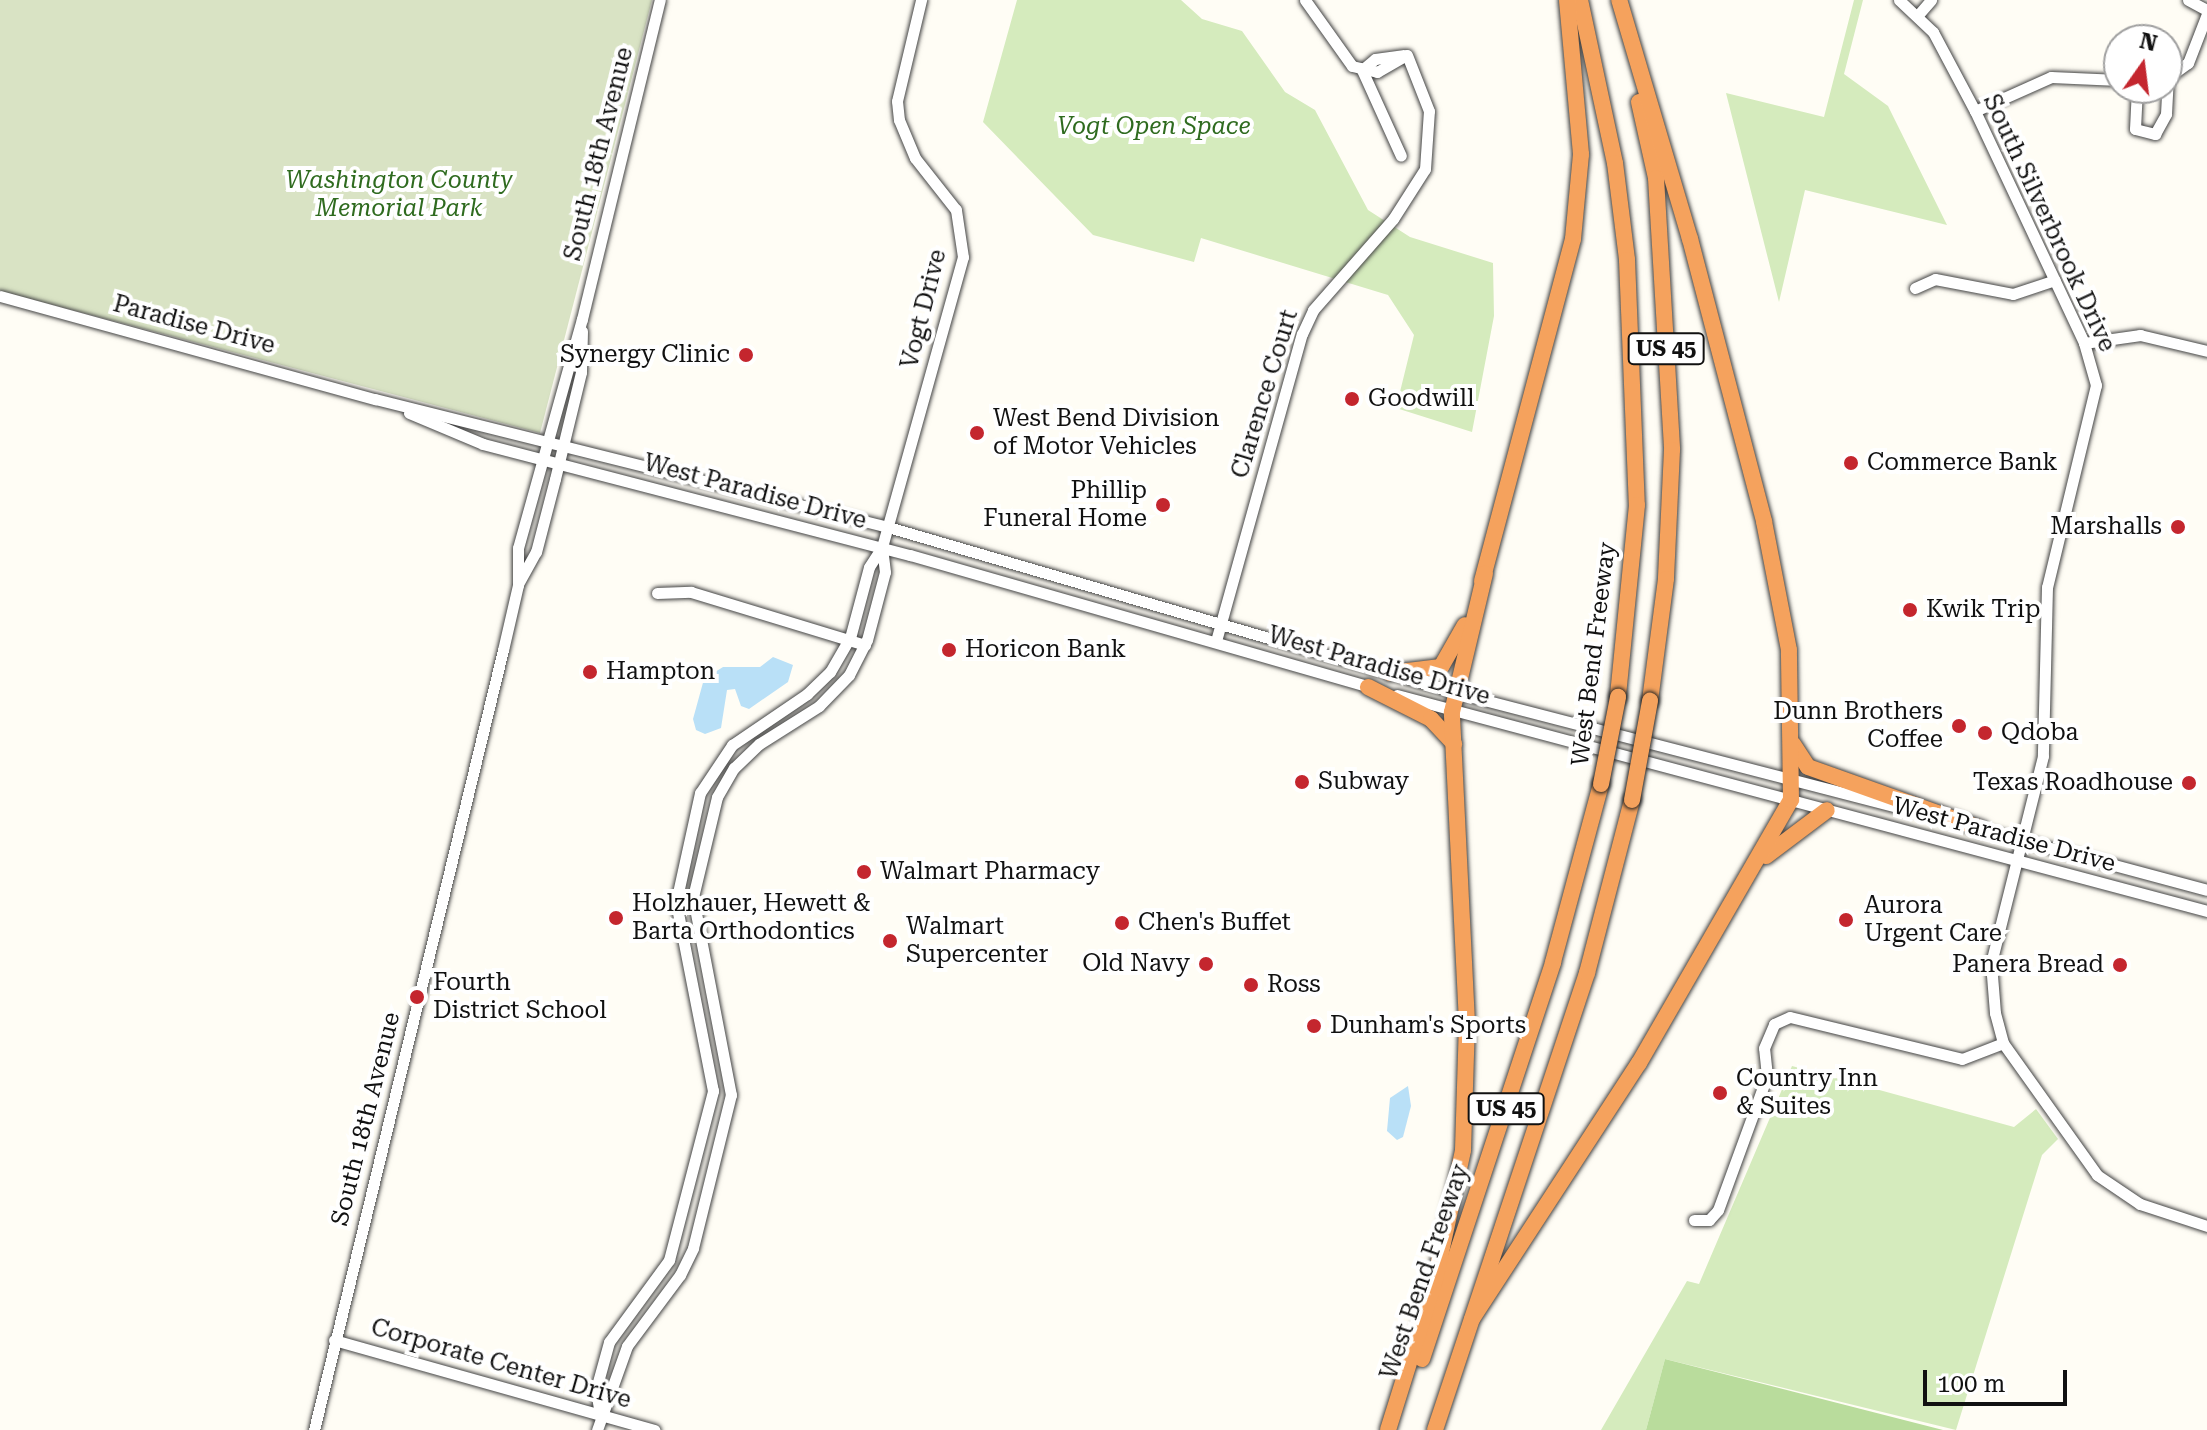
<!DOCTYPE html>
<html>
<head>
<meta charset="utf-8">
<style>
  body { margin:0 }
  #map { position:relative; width:2207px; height:1430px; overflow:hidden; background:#fffdf5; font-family:"Roboto Serif",serif }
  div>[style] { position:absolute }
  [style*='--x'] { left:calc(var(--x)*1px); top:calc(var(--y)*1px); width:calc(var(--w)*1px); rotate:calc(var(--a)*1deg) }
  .green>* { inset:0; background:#d5ebbd }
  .forest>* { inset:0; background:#b9dc9c }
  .cemetery>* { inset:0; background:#d9e3c4 }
  .water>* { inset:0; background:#b9e0f7 }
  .roads { filter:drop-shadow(0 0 2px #444) drop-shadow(0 0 2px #444) }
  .minor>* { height:11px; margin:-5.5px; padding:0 5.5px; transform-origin:5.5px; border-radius:5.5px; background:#fff }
  .highway>* { height:16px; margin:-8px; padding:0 8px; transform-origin:8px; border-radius:8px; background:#f5a25d }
  .bridges { filter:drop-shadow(0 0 2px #222) drop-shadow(0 0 2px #222) }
  .highway-bridge>* { height:16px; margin:-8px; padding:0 8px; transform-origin:8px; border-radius:8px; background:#f5a25d }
  .dots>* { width:22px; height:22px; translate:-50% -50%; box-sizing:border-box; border:4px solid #fff; border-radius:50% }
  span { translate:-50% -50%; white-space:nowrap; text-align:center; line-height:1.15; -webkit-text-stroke:8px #fff; paint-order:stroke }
  .shield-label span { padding:2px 6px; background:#fff; border:2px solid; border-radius:6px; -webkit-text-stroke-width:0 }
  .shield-label { font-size:22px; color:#111; font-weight:700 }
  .park-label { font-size:24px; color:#2f6b1f; font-style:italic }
  .street-label { font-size:24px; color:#111 }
  .poi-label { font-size:24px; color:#111 }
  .right { translate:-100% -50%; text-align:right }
  .left { translate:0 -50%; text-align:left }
  .north { position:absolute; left:2103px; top:24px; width:80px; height:80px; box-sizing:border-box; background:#fff; border:2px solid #a0a0a0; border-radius:50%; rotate:14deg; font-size:22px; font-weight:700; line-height:32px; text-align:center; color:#111 }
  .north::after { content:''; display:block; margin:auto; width:28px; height:36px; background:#c4262e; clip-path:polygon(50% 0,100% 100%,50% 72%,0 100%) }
  .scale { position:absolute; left:1923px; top:1370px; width:144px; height:36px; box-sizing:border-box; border:4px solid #111; border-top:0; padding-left:10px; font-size:24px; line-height:28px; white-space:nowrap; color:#111; -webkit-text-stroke:6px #fff; paint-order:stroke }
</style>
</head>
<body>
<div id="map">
  <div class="green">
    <i style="clip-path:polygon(1017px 0,1181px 0,1202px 19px,1242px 31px,1285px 92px,1315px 110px,1368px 210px,1410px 237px,1493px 263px,1494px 316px,1472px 432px,1396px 408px,1414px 335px,1388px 295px,1201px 238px,1194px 262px,1093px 235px,983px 122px)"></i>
    <i style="clip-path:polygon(1854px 0,1863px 0,1844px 74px,1888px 106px,1947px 225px,1805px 190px,1779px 302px,1726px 93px,1824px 117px)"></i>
    <i style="clip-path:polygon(1792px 1066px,2014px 1127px,2036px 1109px,2058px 1139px,2042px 1155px,1956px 1430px,1665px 1359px,1646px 1430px,1601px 1430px,1687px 1281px,1699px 1284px)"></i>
  </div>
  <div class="forest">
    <i style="clip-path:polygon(1665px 1359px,1943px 1430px,1646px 1430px)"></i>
  </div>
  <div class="cemetery">
    <i style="clip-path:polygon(0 0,652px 0,540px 433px,0 291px)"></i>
  </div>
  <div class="water">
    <i style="clip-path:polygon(773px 657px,793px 665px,788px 682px,749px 709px,741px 706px,735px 689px,727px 690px,721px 728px,705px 734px,696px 730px,693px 719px,704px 679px,723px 667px,760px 667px)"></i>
    <i style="clip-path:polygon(1408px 1086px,1411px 1106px,1403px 1137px,1397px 1140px,1387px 1131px,1390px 1098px)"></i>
  </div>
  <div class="roads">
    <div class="minor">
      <i style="--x:1305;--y:0;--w:81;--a:54.5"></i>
      <i style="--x:1352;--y:66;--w:26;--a:13"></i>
      <i style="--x:1377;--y:72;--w:34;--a:-30"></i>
      <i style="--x:1899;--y:0;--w:47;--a:43.3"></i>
      <i style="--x:1933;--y:32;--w:89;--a:62"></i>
      <i style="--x:1975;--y:111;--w:256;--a:64.8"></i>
      <i style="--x:2084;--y:343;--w:44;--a:74.1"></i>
      <i style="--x:2096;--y:385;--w:208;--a:103.6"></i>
      <i style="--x:2047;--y:587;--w:169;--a:91.4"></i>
      <i style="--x:2043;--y:756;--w:213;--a:104.1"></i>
      <i style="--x:1991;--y:963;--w:50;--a:85.4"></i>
      <i style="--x:1995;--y:1013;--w:31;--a:75"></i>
      <i style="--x:2003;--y:1043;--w:162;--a:54.5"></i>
      <i style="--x:2097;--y:1175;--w:52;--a:34"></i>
      <i style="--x:2140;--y:1204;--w:71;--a:18.2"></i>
      <i style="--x:2188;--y:0;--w:21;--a:28"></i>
      <i style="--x:1918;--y:15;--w:20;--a:-49"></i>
      <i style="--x:1362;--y:70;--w:94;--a:65.6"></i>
      <i style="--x:1362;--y:70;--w:17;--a:-40"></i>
      <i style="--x:1375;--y:59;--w:28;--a:-8"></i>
      <i style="--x:2167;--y:78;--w:26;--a:-36"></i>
      <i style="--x:2188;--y:63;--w:53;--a:-68.8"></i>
      <i style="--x:2137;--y:88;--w:41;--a:92.8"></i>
      <i style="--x:2135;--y:129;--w:21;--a:14"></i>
      <i style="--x:2155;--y:134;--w:23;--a:-61"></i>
      <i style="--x:2166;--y:114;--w:36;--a:-87"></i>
      <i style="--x:1975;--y:111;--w:83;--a:-24.1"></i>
      <i style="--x:2051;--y:77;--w:68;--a:2.5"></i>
      <i style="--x:1915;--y:288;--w:22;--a:-24"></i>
      <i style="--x:1935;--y:279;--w:79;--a:10.9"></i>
      <i style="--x:2013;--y:294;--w:44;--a:-18.4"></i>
      <i style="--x:0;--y:296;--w:389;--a:15.4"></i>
      <i style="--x:375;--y:399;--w:529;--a:14.01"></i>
      <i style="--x:888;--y:527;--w:593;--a:16.26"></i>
      <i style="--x:1457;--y:693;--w:467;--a:14.5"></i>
      <i style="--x:2084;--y:343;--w:57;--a:-8.1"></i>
      <i style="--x:2140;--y:335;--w:69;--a:13.4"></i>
      <i style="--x:409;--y:413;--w:80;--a:22.7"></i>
      <i style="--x:483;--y:444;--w:441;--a:14.6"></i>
      <i style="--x:910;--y:555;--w:482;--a:16"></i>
      <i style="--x:518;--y:584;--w:37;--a:-61"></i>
      <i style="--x:536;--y:552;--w:75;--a:-75.4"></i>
      <i style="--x:555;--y:479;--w:110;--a:-76.3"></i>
      <i style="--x:581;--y:372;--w:41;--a:-88.6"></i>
      <i style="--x:657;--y:593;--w:34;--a:-2"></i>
      <i style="--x:691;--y:592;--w:182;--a:16.9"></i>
      <i style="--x:1216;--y:641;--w:319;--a:-74.4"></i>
      <i style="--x:1302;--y:334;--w:26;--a:-65"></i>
      <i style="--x:1313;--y:310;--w:121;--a:-48.7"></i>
      <i style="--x:1393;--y:219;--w:59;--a:-57.4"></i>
      <i style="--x:1425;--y:169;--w:58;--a:-86.1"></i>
      <i style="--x:1429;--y:111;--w:60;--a:-111.4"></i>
      <i style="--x:1397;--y:695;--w:838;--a:14.93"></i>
      <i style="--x:1976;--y:828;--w:239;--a:15"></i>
      <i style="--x:1694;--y:1220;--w:15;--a:0"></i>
      <i style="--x:1709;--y:1220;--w:13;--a:-48"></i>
      <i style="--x:1718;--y:1210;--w:143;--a:-69.9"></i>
      <i style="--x:1767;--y:1076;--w:28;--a:-96"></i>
      <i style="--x:1764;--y:1048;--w:26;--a:-67"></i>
      <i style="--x:1774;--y:1024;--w:17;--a:-24"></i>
      <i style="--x:1790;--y:1017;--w:177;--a:13.7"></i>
      <i style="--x:1962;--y:1059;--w:44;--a:-21.3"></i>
      <i style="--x:334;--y:1340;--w:333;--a:15.7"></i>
      <i style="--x:600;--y:1415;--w:26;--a:-99"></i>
      <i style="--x:596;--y:1389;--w:49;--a:-74.5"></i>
      <i style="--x:609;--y:1342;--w:102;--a:-53.8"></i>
      <i style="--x:669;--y:1260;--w:175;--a:-75.4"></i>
      <i style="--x:713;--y:1091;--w:193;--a:-101.1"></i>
      <i style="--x:676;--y:902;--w:112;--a:-77.6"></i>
      <i style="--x:700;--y:793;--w:58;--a:-56.3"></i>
      <i style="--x:732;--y:745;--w:91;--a:-34.2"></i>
      <i style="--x:807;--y:694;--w:32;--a:-44"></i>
      <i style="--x:830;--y:672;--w:39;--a:-60"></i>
      <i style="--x:850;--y:638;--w:73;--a:-75"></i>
      <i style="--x:869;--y:567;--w:24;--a:-57"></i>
      <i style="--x:882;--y:547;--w:301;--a:-74.4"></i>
      <i style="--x:963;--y:257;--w:48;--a:-98.5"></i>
      <i style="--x:956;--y:210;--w:66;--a:-128.3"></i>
      <i style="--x:915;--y:158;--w:41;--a:-112.8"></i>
      <i style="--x:899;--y:120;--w:19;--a:-96"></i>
      <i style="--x:897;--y:101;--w:104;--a:-76.6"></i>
      <i style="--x:314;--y:1430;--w:803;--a:-76.38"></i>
      <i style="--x:503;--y:650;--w:67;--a:-77"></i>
      <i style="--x:518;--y:585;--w:37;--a:-90"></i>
      <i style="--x:518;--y:548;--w:238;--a:-74.4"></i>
      <i style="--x:582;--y:319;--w:328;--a:-76.3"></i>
      <i style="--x:597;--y:1430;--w:89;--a:-70.3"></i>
      <i style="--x:627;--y:1346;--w:89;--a:-53.3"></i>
      <i style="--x:680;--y:1275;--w:30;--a:-64"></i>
      <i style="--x:693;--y:1248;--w:158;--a:-76.1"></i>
      <i style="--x:731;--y:1095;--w:202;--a:-100.9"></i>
      <i style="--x:693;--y:897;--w:103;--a:-76.5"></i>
      <i style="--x:717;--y:797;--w:34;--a:-60"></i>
      <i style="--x:734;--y:768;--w:35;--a:-44"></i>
      <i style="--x:759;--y:744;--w:71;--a:-32.3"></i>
      <i style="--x:819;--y:706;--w:43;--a:-45.9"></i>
      <i style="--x:849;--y:675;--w:39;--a:-63"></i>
      <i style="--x:867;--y:640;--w:70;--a:-75.2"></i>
      <i style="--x:885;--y:572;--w:25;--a:-97"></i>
    </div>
    <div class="highway">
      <i style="--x:1580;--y:0;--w:167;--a:77.9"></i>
      <i style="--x:1615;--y:163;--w:98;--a:82.9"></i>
      <i style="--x:1627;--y:260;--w:245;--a:87.7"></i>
      <i style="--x:1637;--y:505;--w:193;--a:95.7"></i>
      <i style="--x:1639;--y:102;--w:78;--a:77.4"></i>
      <i style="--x:1656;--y:178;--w:272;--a:86.6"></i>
      <i style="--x:1672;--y:450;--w:129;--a:92.7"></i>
      <i style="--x:1666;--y:579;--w:123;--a:97.5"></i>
      <i style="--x:1482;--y:581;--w:354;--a:-75.1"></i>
      <i style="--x:1573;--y:239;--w:85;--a:-84.6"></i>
      <i style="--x:1581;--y:154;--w:155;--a:-95.2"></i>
      <i style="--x:1390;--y:673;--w:51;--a:-6.7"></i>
      <i style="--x:1441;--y:667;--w:48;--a:-60.3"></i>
      <i style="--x:1368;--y:687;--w:71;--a:26.9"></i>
      <i style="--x:1431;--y:719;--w:34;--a:47"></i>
      <i style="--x:1793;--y:744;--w:27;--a:57"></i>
      <i style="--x:1808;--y:767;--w:185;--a:19.6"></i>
      <i style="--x:1766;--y:856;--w:76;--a:-37"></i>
      <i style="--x:1472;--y:1319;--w:306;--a:-56.9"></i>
      <i style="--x:1639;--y:1063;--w:304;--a:-60"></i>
      <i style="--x:1791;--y:800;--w:150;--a:-90.8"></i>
      <i style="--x:1789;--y:650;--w:131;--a:-101"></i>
      <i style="--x:1764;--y:521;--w:292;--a:-104.7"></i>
      <i style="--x:1690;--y:239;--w:249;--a:-106.5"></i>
      <i style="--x:1422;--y:1359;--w:418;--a:-71.7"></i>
      <i style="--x:1553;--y:962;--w:184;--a:-74.9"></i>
      <i style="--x:1388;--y:1430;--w:157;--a:-72.6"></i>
      <i style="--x:1435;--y:1280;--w:133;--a:-77.8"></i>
      <i style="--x:1463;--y:1150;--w:127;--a:-88.2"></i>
      <i style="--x:1467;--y:1023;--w:311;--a:-92.8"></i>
      <i style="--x:1452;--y:712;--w:142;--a:-76.6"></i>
      <i style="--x:1435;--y:1430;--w:482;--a:-71.6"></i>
      <i style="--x:1587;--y:973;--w:179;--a:-75.4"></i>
    </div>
  </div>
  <div class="bridges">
    <div class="highway-bridge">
      <i style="--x:1601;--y:784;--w:89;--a:-78.9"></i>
      <i style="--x:1632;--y:800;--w:101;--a:-79.7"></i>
    </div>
  </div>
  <div class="dots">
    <i style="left:746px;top:355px;background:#c4262e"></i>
    <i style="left:1352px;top:399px;background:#c4262e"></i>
    <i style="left:977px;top:433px;background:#c4262e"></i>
    <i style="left:1851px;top:463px;background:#c4262e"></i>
    <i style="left:1163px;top:505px;background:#c4262e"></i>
    <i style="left:2178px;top:527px;background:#c4262e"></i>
    <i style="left:1910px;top:610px;background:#c4262e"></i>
    <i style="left:949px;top:650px;background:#c4262e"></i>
    <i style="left:590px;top:672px;background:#c4262e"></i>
    <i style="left:1959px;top:726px;background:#c4262e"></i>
    <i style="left:1985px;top:733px;background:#c4262e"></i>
    <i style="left:1302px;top:782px;background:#c4262e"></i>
    <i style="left:2189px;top:783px;background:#c4262e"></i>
    <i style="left:864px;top:872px;background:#c4262e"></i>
    <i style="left:616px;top:918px;background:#c4262e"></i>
    <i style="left:1846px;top:920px;background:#c4262e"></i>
    <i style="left:1122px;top:923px;background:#c4262e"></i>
    <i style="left:890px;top:941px;background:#c4262e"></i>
    <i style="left:1206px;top:964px;background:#c4262e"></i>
    <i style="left:2120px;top:965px;background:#c4262e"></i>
    <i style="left:1251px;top:985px;background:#c4262e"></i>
    <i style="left:417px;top:997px;background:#c4262e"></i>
    <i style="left:1314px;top:1026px;background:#c4262e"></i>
    <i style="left:1720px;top:1093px;background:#c4262e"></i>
  </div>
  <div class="shield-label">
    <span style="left:1666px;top:349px">US 45</span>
    <span style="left:1506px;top:1109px">US 45</span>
  </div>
  <div class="park-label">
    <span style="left:1154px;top:127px">Vogt Open Space</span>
    <span style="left:399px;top:195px">Washington County<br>Memorial Park</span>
  </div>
  <div class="street-label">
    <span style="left:599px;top:154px;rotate:-76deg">South 18th Avenue</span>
    <span style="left:2049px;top:223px;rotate:65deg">South Silverbrook Drive</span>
    <span style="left:924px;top:309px;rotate:-76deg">Vogt Drive</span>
    <span style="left:194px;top:325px;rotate:15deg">Paradise Drive</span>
    <span style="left:1265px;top:394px;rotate:-73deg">Clarence Court</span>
    <span style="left:755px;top:492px;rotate:15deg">West Paradise Drive</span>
    <span style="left:1594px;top:654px;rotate:-83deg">West Bend Freeway</span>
    <span style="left:1379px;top:666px;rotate:16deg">West Paradise Drive</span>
    <span style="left:2004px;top:835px;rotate:15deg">West Paradise Drive</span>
    <span style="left:366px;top:1119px;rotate:-76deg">South 18th Avenue</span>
    <span style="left:1425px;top:1272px;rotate:-71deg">West Bend Freeway</span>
    <span style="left:501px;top:1364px;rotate:16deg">Corporate Center Drive</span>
  </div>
  <div class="poi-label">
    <span class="right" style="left:730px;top:355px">Synergy Clinic</span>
    <span class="left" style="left:1368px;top:399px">Goodwill</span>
    <span class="left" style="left:993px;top:433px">West Bend Division<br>of Motor Vehicles</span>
    <span class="left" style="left:1867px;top:463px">Commerce Bank</span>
    <span class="right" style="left:1147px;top:505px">Phillip<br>Funeral Home</span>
    <span class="right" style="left:2162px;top:527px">Marshalls</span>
    <span class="left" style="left:1926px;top:610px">Kwik Trip</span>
    <span class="left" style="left:965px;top:650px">Horicon Bank</span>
    <span class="left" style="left:606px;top:672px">Hampton</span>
    <span class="right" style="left:1943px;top:726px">Dunn Brothers<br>Coffee</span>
    <span class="left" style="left:2001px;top:733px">Qdoba</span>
    <span class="left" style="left:1318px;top:782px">Subway</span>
    <span class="right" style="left:2173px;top:783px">Texas Roadhouse</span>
    <span class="left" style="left:880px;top:872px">Walmart Pharmacy</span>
    <span class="left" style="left:632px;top:918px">Holzhauer, Hewett &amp;<br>Barta Orthodontics</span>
    <span class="left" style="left:1864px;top:920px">Aurora<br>Urgent Care</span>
    <span class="left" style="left:1138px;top:923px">Chen's Buffet</span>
    <span class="left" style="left:906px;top:941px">Walmart<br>Supercenter</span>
    <span class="right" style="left:1190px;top:964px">Old Navy</span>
    <span class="right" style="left:2104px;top:965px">Panera Bread</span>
    <span class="left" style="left:433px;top:997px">Fourth<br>District School</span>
    <span class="left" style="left:1267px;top:985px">Ross</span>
    <span class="left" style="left:1330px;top:1026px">Dunham's Sports</span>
    <span class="left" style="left:1736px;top:1093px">Country Inn<br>&amp; Suites</span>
  </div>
  <div class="north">N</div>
  <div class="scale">100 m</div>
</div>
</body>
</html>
